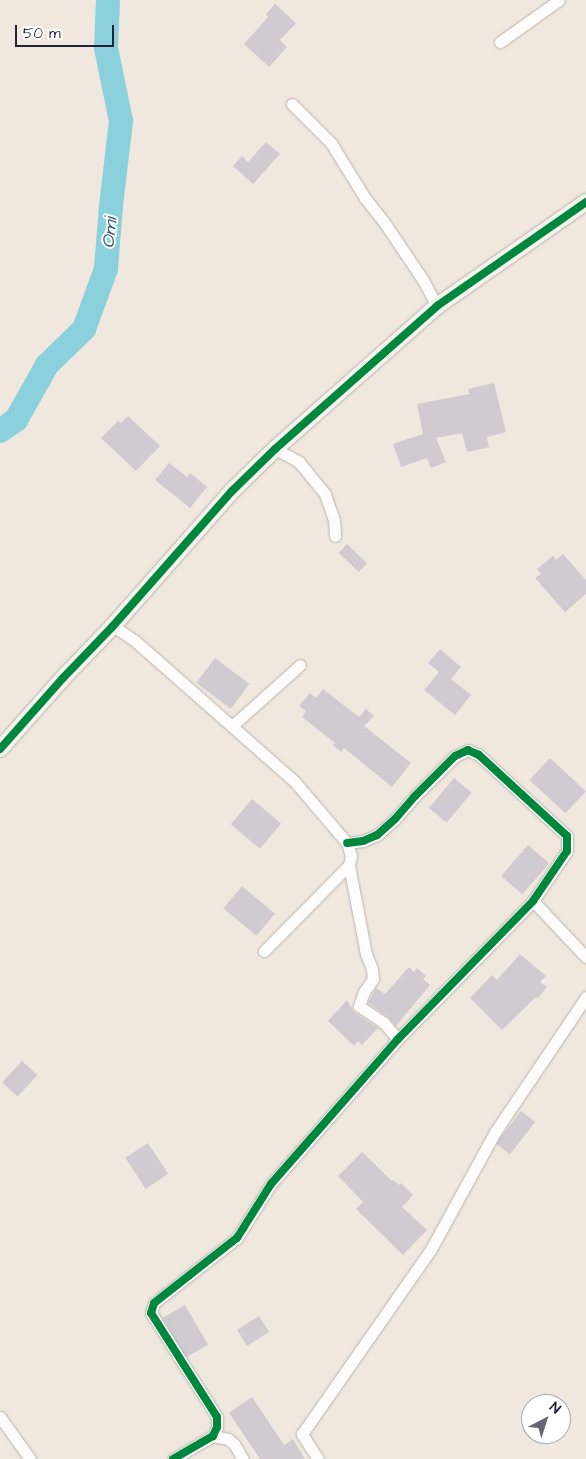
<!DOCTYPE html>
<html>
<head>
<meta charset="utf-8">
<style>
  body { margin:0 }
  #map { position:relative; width:586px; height:1459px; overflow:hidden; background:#f0e8de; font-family:"Architects Daughter",sans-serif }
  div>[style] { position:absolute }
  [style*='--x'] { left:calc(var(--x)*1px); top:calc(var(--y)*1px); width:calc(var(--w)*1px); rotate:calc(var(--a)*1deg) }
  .river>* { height:24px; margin:-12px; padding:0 12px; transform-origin:12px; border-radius:12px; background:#8bd0dd }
  .building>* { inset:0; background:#d2cad1; transform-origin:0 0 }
  .roads { filter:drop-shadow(0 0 1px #b8b3af) drop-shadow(0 0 1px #b8b3af) }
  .street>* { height:11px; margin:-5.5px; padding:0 5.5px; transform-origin:5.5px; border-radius:5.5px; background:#fdfcfa }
  .secondary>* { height:16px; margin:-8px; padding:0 8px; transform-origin:8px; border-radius:8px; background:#f6f2ec }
  .cycleway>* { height:8px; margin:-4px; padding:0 4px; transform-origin:4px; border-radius:4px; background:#00873e }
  span { translate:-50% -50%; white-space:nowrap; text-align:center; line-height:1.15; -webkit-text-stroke:4px #fff; paint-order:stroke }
  .water-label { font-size:19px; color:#385b74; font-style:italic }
  .north { position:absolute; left:521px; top:1394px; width:50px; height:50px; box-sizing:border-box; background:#fff; border:1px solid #a7a7b1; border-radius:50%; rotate:40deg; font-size:14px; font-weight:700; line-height:20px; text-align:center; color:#22223b }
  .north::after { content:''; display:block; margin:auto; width:18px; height:22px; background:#6a6774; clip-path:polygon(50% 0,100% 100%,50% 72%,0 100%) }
  .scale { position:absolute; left:15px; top:25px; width:99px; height:22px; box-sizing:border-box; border:2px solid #22223b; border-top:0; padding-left:6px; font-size:15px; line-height:18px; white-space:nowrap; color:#22223b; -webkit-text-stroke:4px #fff; paint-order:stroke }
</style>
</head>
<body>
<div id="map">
  <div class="river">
    <i style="--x:0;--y:431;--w:19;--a:-35"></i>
    <i style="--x:16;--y:420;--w:63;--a:-60.6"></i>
    <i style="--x:47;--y:365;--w:52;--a:-44.2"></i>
    <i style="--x:84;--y:329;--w:64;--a:-69.9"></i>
    <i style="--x:106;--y:269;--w:63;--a:-85.5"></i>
    <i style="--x:111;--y:206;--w:86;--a:-83.3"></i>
    <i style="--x:121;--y:121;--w:75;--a:-101.6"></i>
    <i style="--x:106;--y:48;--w:48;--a:-87.6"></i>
  </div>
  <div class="building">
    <i style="clip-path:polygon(275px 4px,296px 23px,280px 40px,287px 47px,269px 67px,244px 44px,268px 17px,266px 14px)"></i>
    <i style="clip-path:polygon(266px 142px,280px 154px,253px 184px,233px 166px,242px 156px,248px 162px)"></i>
    <i style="clip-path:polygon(494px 383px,506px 432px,487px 437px,489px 447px,467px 452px,462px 433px,436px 438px,446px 462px,431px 468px,427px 458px,401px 467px,393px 444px,423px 434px,417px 404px,469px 394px,468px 389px)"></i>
    <i style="clip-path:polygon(128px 416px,160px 446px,136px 471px,101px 438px,118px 421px,121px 423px)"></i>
    <i style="clip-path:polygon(169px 463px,187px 477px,190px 473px,207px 487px,190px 508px,155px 480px)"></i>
    <i style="left:347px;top:544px;width:28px;height:12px;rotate:44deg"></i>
    <i style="clip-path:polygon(563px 554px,586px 580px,586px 594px,565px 612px,535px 578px,541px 574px,537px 569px,553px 556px,556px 560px)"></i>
    <i style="clip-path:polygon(440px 649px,461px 667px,451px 679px,471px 695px,455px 715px,424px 690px,439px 672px,428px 663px)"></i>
    <i style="left:215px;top:658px;width:43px;height:31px;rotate:37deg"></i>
    <i style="clip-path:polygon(323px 689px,359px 717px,366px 709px,374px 716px,364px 726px,411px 763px,392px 787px,344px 748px,341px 752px,333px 745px,335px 743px,302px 717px,306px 711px,299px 706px,310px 693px,316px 698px)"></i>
    <i style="left:550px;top:758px;width:49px;height:30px;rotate:43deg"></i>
    <i style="left:454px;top:778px;width:23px;height:39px;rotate:40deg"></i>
    <i style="left:252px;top:799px;width:38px;height:33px;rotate:40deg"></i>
    <i style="left:528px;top:845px;width:28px;height:41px;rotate:41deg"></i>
    <i style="left:242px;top:886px;width:43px;height:29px;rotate:40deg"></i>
    <i style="clip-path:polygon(520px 954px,546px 976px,540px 982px,547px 987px,538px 998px,536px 997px,502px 1030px,470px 998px,492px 975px,497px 980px)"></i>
    <i style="clip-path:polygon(409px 967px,414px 972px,417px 968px,426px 976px,423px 979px,430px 985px,396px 1026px,388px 1017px,368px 1003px,376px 988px,385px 994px)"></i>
    <i style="clip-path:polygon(347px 1000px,354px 1012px,378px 1028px,362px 1045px,358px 1041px,354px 1046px,328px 1021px)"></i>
    <i style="left:22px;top:1061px;width:21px;height:29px;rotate:43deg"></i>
    <i style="left:521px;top:1111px;width:18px;height:41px;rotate:38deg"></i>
    <i style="left:148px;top:1143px;width:37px;height:27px;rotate:57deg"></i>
    <i style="clip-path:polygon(362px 1152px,392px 1181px,393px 1180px,399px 1185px,401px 1183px,413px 1195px,402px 1207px,427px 1230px,403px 1255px,356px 1209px,363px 1202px,338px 1176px)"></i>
    <i style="left:185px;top:1305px;width:46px;height:26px;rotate:60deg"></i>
    <i style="left:259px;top:1316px;width:19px;height:26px;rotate:58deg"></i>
    <i style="clip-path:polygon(252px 1397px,284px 1445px,293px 1439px,305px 1459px,260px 1459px,229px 1413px)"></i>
  </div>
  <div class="roads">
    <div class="street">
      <i style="--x:500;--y:42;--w:72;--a:-35.4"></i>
      <i style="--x:292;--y:104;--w:55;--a:45"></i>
      <i style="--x:331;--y:143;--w:65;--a:58.3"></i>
      <i style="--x:365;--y:198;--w:31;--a:52"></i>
      <i style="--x:384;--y:222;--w:70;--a:56.1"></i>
      <i style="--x:423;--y:280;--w:30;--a:62"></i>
      <i style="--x:275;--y:449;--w:27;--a:28"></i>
      <i style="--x:299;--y:462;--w:41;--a:50.9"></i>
      <i style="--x:325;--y:494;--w:28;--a:71"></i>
      <i style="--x:334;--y:520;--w:16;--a:86"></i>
      <i style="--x:113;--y:626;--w:25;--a:34"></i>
      <i style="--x:134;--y:640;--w:215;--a:41.4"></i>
      <i style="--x:295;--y:782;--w:80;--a:49.6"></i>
      <i style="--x:347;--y:843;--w:14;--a:73"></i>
      <i style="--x:351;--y:856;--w:9;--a:103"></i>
      <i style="--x:349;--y:865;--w:121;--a:134.7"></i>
      <i style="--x:232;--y:726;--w:91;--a:-41.9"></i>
      <i style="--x:349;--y:865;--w:91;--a:79.2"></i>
      <i style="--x:366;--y:954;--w:16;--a:68"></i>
      <i style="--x:372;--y:969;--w:10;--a:84"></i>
      <i style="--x:373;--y:979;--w:16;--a:125"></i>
      <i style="--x:364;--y:992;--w:15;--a:110"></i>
      <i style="--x:359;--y:1006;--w:30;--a:34"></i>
      <i style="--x:384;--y:1023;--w:21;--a:49"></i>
      <i style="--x:533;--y:901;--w:77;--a:46.6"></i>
      <i style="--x:0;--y:1417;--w:52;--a:54.5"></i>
      <i style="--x:213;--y:1436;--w:15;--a:11"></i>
      <i style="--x:228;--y:1439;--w:8;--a:40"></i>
      <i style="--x:234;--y:1444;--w:17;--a:59"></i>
      <i style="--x:173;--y:1459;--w:46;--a:-29.9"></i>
      <i style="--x:213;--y:1436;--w:10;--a:-66"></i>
      <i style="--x:217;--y:1427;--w:10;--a:-90"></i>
      <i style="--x:217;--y:1417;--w:123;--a:-122.4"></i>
      <i style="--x:151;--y:1313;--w:10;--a:-73"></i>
      <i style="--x:154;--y:1303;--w:105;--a:-38.1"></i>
      <i style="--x:237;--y:1238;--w:64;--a:-57.8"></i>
      <i style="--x:271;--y:1184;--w:193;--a:-48.8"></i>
      <i style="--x:398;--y:1039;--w:193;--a:-45.6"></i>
      <i style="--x:533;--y:901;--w:60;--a:-55.8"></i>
      <i style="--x:567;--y:851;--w:15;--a:-90"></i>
      <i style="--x:567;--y:836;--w:120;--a:-137.4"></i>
      <i style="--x:479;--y:755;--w:12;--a:-156"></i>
      <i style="--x:468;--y:750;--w:14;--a:155"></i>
      <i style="--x:455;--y:756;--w:57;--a:135"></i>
      <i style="--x:415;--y:796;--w:30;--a:131"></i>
      <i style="--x:395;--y:819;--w:24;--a:138"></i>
      <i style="--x:377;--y:835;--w:15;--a:157"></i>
      <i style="--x:363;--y:841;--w:16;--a:173"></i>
      <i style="--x:318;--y:1459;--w:30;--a:-123"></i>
      <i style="--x:302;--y:1434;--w:226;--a:-55.1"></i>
      <i style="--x:431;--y:1249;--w:133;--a:-61.3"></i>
      <i style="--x:495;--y:1132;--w:163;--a:-56"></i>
    </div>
    <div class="secondary">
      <i style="--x:0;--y:749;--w:95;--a:-48.4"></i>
      <i style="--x:63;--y:678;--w:72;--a:-46.1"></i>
      <i style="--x:113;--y:626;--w:180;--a:-48.6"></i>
      <i style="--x:232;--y:491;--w:60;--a:-44.3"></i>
      <i style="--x:275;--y:449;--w:216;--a:-41.4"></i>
      <i style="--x:437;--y:306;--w:182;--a:-34.9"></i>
    </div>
  </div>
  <div class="cycleway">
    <i style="--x:0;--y:749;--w:95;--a:-48.4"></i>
    <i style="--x:63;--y:678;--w:72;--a:-46.1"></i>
    <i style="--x:113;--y:626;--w:180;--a:-48.6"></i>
    <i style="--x:232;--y:491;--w:60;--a:-44.3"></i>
    <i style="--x:275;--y:449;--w:216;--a:-41.4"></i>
    <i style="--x:437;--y:306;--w:182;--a:-34.9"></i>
    <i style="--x:173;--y:1459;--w:46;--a:-29.9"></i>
    <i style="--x:213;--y:1436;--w:10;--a:-66"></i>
    <i style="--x:217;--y:1427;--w:10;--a:-90"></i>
    <i style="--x:217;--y:1417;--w:123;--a:-122.4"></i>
    <i style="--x:151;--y:1313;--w:10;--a:-73"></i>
    <i style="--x:154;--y:1303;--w:105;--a:-38.1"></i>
    <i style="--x:237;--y:1238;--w:64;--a:-57.8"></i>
    <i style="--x:271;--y:1184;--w:193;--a:-48.8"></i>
    <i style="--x:398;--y:1039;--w:193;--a:-45.6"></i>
    <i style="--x:533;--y:901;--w:60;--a:-55.8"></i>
    <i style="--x:567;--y:851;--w:15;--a:-90"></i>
    <i style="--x:567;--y:836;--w:120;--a:-137.4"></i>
    <i style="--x:479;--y:755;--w:12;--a:-156"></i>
    <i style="--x:468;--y:750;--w:14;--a:155"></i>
    <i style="--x:455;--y:756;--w:57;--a:135"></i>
    <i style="--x:415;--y:796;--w:30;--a:131"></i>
    <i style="--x:395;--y:819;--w:24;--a:138"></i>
    <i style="--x:377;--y:835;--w:15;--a:157"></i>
    <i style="--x:363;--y:841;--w:16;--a:173"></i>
  </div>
  <div class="water-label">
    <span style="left:110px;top:233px;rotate:-84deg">Omi</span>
  </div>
  <div class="north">N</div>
  <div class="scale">50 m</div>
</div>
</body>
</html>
